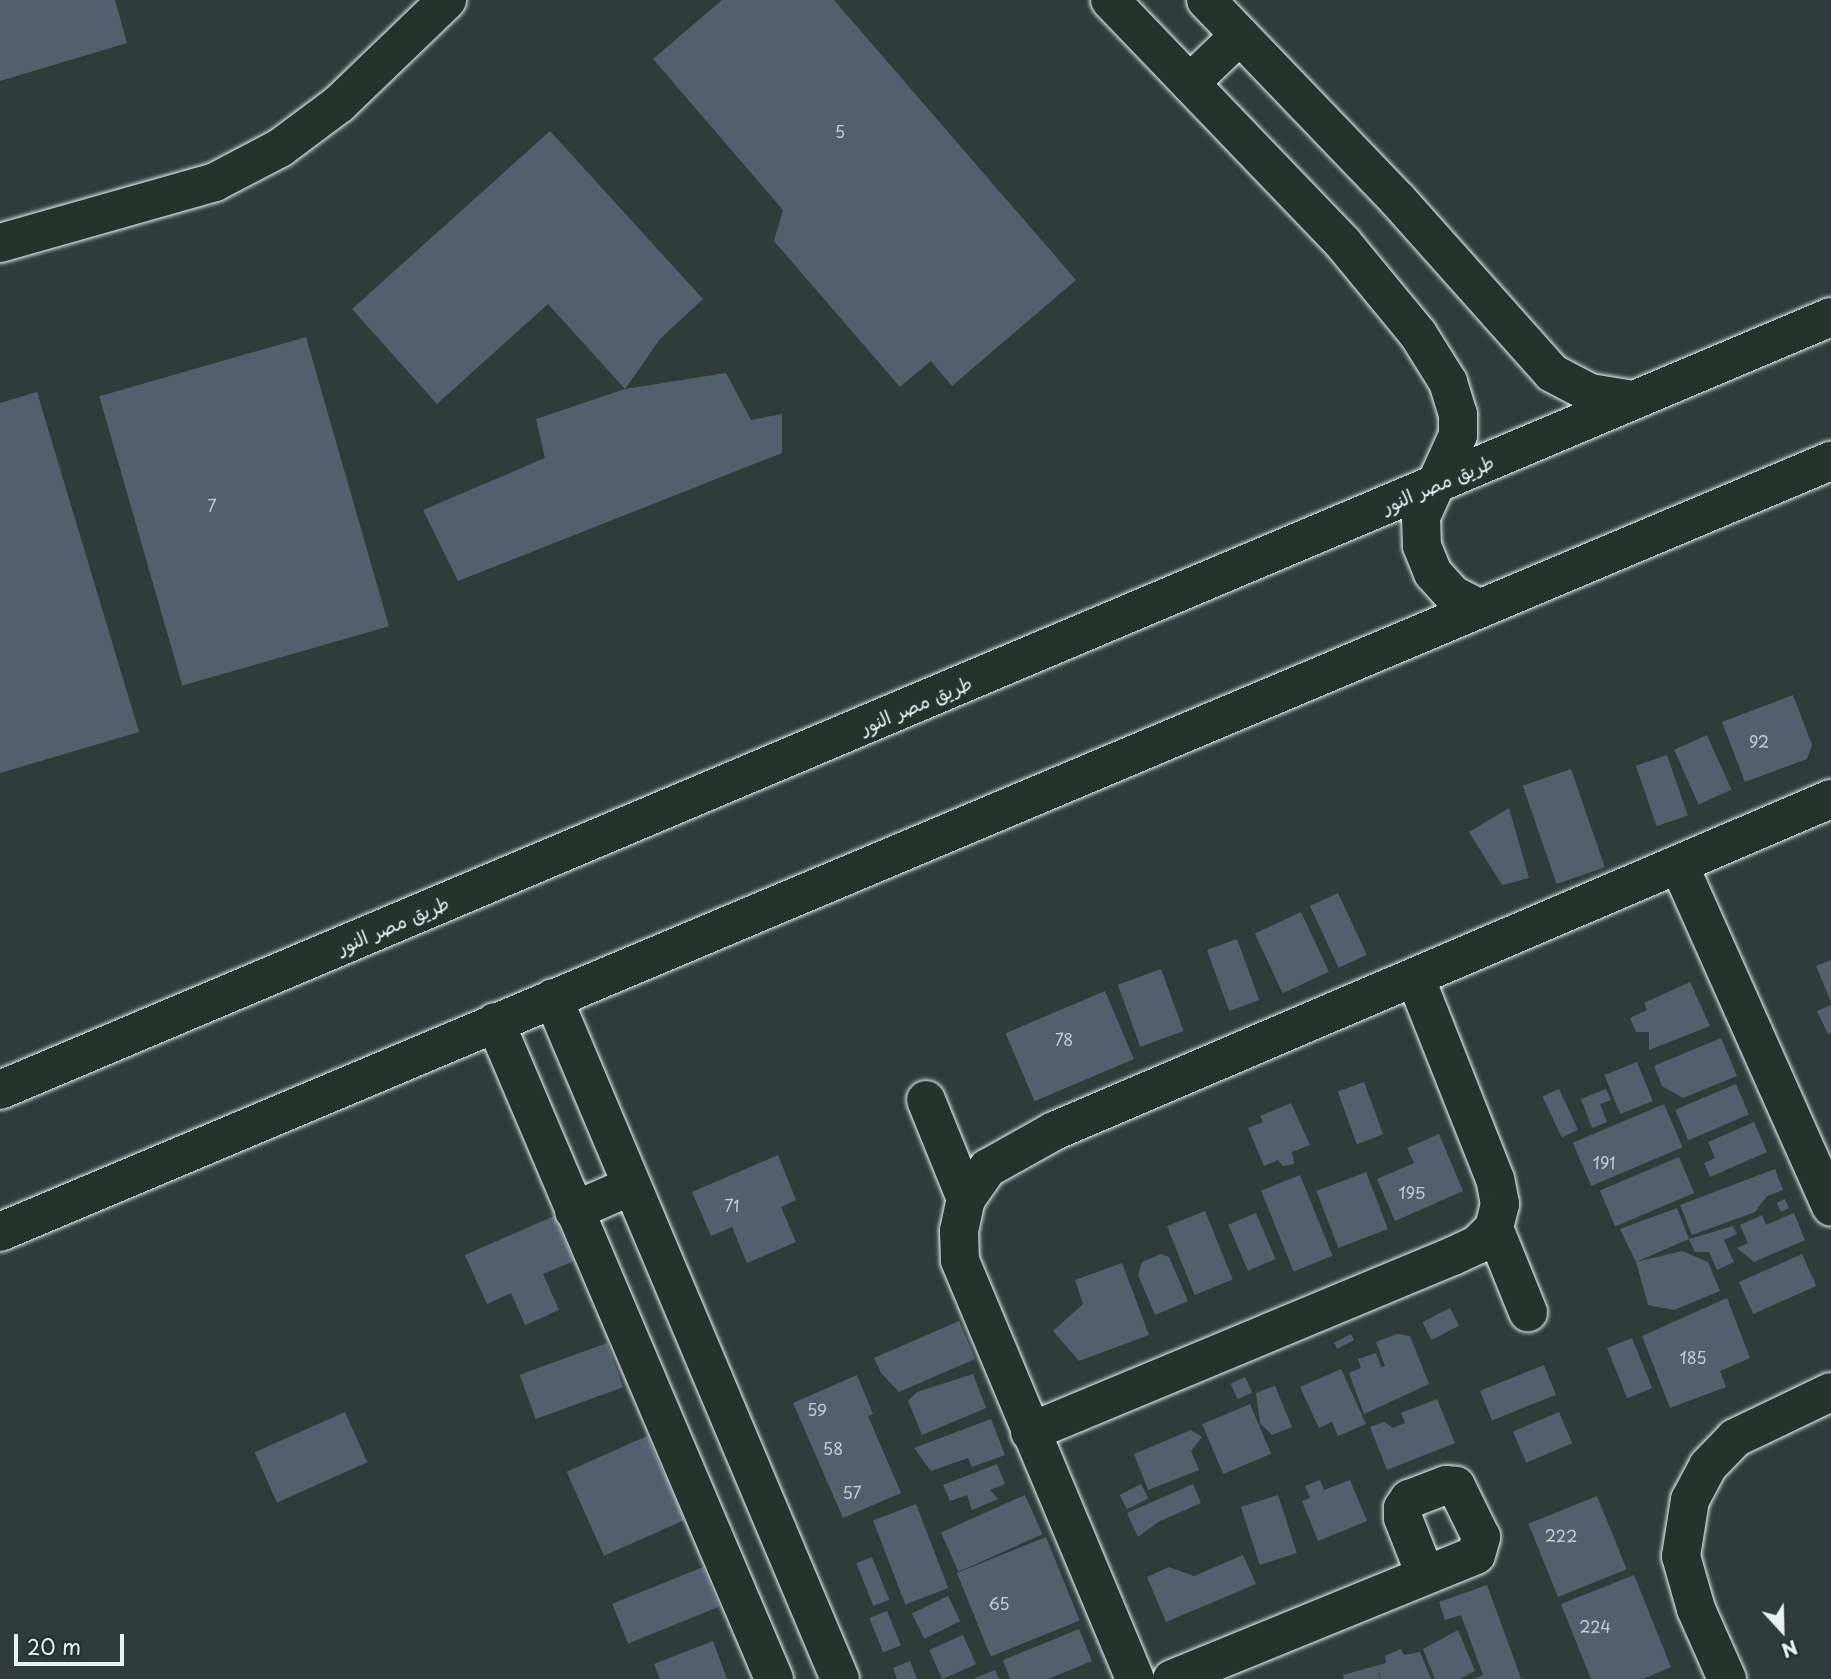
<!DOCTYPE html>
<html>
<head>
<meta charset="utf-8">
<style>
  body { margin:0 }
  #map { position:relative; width:1831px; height:1679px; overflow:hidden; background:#2f3c3a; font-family:"Playpen Sans","Playpen Sans Arabic",sans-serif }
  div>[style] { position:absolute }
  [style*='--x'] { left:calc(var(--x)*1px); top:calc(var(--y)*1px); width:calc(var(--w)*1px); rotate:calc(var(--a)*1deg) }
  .building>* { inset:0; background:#52606d; transform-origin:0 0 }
  .roads { filter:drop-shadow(0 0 2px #e8f1f8) drop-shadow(0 0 2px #e8f1f8) }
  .minor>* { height:38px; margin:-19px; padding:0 19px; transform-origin:19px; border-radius:19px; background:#26332d }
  span { translate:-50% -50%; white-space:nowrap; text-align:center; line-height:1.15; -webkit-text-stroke:5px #26332d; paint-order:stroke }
  .number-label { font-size:16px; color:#c2cdd5 }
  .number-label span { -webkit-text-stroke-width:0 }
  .street-label { font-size:19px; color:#e8f1f8 }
  .north { position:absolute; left:1747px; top:1595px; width:70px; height:70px; -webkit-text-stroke:5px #26332d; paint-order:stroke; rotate:158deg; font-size:19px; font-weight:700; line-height:28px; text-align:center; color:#e8f1f8 }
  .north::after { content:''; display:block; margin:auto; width:24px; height:32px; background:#e8f1f8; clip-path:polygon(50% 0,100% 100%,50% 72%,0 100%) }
  .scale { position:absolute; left:14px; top:1634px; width:110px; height:32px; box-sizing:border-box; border:4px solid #e8f1f8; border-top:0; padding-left:9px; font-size:21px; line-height:24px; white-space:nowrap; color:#e8f1f8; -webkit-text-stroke:5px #26332d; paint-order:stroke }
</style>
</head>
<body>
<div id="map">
  <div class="building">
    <i style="clip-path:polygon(0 0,115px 0,127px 43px,0 81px)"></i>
    <i style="clip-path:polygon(722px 0,834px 0,1076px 280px,952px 386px,931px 361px,900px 387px,774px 241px,783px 210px,653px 59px)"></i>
    <i style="clip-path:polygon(550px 131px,703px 299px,660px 339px,625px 389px,548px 304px,437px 404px,352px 309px)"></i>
    <i style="left:306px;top:337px;width:301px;height:215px;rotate:74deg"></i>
    <i style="clip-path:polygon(726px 373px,751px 420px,782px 414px,782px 453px,458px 581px,423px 510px,545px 458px,536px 419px,625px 389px)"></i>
    <i style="clip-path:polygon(37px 392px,139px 732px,0 773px,0 403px)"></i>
    <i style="clip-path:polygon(1793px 695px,1812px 745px,1807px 759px,1745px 782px,1722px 722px)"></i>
    <i style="left:1707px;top:735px;width:60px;height:36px;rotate:66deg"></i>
    <i style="left:1667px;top:755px;width:64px;height:33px;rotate:71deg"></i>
    <i style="left:1571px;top:769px;width:104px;height:51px;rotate:71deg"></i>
    <i style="clip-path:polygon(1509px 808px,1529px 878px,1502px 885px,1469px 832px)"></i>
    <i style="left:1338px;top:893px;width:68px;height:31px;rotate:65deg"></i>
    <i style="left:1301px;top:912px;width:66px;height:51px;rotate:65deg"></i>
    <i style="left:1237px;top:939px;width:65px;height:32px;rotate:70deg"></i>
    <i style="clip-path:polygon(1831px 960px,1831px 1002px,1816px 966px)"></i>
    <i style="left:1161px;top:969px;width:66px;height:46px;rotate:70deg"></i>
    <i style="clip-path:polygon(1690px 982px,1710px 1026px,1649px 1050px,1649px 1032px,1636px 1032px,1630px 1018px,1647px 1010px,1644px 1003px)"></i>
    <i style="left:1105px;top:991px;width:74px;height:108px;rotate:67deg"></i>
    <i style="clip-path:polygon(1831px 1005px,1831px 1033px,1828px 1034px,1817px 1011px)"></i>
    <i style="clip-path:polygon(1721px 1038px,1737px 1076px,1683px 1098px,1662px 1086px,1654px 1066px)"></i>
    <i style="left:1637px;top:1062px;width:42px;height:35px;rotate:68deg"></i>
    <i style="left:1364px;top:1082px;width:56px;height:28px;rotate:70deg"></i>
    <i style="left:1736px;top:1084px;width:33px;height:66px;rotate:67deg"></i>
    <i style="left:1559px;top:1089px;width:45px;height:18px;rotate:65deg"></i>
    <i style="clip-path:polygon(1606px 1089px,1611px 1100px,1600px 1104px,1607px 1122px,1592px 1128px,1581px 1099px)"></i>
    <i style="clip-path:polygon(1291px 1103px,1310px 1145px,1292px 1152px,1294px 1164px,1283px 1166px,1278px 1160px,1264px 1166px,1248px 1128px,1263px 1122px,1260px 1116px)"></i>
    <i style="left:1664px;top:1104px;width:47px;height:99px;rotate:67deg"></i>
    <i style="clip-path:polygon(1754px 1122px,1767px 1152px,1710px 1177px,1704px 1163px,1715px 1158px,1708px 1142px)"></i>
    <i style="clip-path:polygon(1439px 1134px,1463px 1191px,1395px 1221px,1377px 1179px,1414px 1163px,1407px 1148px)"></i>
    <i style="clip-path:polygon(778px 1155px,796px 1200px,781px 1207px,796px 1242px,747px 1263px,732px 1227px,711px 1236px,692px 1192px)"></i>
    <i style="left:1679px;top:1157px;width:39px;height:86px;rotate:67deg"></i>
    <i style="clip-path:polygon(1775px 1169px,1783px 1190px,1767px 1196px,1755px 1212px,1692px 1235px,1680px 1205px)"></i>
    <i style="left:1366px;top:1172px;width:61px;height:53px;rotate:69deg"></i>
    <i style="left:1300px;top:1175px;width:87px;height:42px;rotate:68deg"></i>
    <i style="left:1785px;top:1199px;width:10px;height:9px;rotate:66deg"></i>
    <i style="clip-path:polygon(1677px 1208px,1689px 1239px,1636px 1262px,1682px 1251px,1708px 1262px,1720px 1291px,1674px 1310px,1648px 1305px,1636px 1262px,1620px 1229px)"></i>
    <i style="left:1205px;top:1211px;width:74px;height:41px;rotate:68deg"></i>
    <i style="left:1256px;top:1213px;width:50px;height:30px;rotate:67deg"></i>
    <i style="clip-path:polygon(1794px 1213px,1805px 1240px,1754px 1262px,1737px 1248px,1748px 1243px,1740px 1225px,1762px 1215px,1766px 1225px)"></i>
    <i style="clip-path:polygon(554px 1216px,574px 1261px,543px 1274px,559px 1310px,525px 1325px,511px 1293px,487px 1304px,465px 1255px)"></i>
    <i style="clip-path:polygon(1733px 1226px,1737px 1234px,1724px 1240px,1734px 1262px,1717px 1270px,1709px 1252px,1695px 1252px,1689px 1239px)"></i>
    <i style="clip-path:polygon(1161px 1254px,1169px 1257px,1188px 1301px,1155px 1315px,1138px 1275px,1142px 1262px)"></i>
    <i style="left:1802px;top:1254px;width:35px;height:69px;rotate:66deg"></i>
    <i style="clip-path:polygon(1122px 1263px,1149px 1335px,1079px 1361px,1053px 1331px,1083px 1304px,1075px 1280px)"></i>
    <i style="clip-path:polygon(1727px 1298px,1750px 1358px,1720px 1371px,1726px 1387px,1670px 1408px,1642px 1336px)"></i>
    <i style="left:1450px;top:1308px;width:20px;height:31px;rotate:63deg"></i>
    <i style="clip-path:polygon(959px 1321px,975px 1359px,899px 1392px,881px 1373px,874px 1358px)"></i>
    <i style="left:1351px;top:1334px;width:7px;height:19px;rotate:63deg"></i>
    <i style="clip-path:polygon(1397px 1334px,1410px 1336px,1429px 1384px,1364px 1414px,1349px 1373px,1361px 1368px,1358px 1359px,1376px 1353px,1381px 1367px,1385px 1366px,1376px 1342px)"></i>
    <i style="left:1632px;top:1338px;width:54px;height:27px;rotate:68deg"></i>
    <i style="left:607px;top:1343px;width:47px;height:93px;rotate:70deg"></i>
    <i style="left:1544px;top:1365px;width:32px;height:69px;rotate:68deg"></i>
    <i style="clip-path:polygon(1341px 1369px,1366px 1424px,1338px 1436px,1332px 1422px,1319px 1428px,1300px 1387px)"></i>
    <i style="clip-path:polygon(973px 1374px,986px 1408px,922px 1435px,908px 1401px,917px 1392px)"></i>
    <i style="clip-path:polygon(857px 1375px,873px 1414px,868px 1416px,901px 1493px,843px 1518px,793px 1403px)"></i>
    <i style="left:1245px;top:1377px;width:17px;height:16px;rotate:65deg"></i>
    <i style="clip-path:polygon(1275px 1386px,1292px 1427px,1272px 1435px,1260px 1423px,1256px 1393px)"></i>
    <i style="clip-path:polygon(1437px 1399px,1455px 1443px,1387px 1470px,1370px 1427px,1384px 1422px,1393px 1428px,1405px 1423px,1401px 1413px)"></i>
    <i style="left:1250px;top:1404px;width:54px;height:52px;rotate:67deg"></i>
    <i style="left:345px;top:1412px;width:55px;height:99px;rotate:66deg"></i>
    <i style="left:1559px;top:1412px;width:34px;height:50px;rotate:67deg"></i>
    <i style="clip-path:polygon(991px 1419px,1005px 1455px,972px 1467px,968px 1458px,931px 1471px,914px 1448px)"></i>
    <i style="clip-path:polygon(1191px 1430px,1202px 1437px,1191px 1451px,1199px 1470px,1148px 1490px,1134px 1454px)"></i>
    <i style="left:647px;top:1436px;width:92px;height:88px;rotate:66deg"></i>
    <i style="clip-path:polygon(997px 1464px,1005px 1484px,990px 1490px,998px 1499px,972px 1510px,967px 1495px,950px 1501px,943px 1485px)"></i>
    <i style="clip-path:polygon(1320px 1480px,1324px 1490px,1350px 1480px,1367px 1521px,1318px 1541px,1302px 1501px,1310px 1498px,1305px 1486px)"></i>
    <i style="left:1141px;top:1484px;width:16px;height:24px;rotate:63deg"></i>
    <i style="clip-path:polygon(1193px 1484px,1201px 1503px,1158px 1522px,1138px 1537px,1127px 1513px)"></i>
    <i style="left:1025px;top:1495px;width:43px;height:92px;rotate:66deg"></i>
    <i style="left:1278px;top:1495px;width:61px;height:39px;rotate:72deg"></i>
    <i style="left:1597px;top:1496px;width:79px;height:74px;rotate:68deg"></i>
    <i style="left:916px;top:1504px;width:90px;height:46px;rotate:69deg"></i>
    <i style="left:1046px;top:1537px;width:90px;height:96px;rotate:68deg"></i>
    <i style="clip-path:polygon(1243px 1555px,1256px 1584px,1166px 1622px,1147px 1577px,1169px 1567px,1194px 1576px)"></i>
    <i style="left:872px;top:1557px;width:46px;height:17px;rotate:68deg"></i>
    <i style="left:703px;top:1567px;width:43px;height:98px;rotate:68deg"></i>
    <i style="clip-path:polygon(1634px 1575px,1671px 1667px,1643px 1679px,1591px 1679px,1561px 1604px)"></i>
    <i style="clip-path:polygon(1487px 1585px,1521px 1678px,1519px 1679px,1473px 1679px,1483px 1675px,1461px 1615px,1445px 1620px,1439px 1602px)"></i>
    <i style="left:948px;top:1596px;width:28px;height:40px;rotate:64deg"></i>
    <i style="left:887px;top:1611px;width:37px;height:19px;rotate:68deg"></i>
    <i style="clip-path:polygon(1079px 1629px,1092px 1661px,1048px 1679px,1010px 1679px,1003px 1660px)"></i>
    <i style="clip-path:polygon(1458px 1630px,1475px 1671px,1460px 1679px,1435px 1679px,1423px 1649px)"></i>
    <i style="left:963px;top:1635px;width:32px;height:37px;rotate:66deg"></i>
    <i style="clip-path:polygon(713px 1641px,727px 1679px,660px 1679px,654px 1664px)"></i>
    <i style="clip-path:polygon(1401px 1649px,1404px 1655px,1420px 1652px,1431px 1679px,1381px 1679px,1377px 1669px,1380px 1679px,1344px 1679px,1343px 1675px,1386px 1663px,1385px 1656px)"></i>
    <i style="clip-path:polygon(910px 1661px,917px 1679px,897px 1679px,893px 1668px)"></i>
    <i style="clip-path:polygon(995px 1670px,999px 1679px,973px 1679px)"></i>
  </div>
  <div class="roads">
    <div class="minor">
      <i style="--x:1110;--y:0;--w:337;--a:46.2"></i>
      <i style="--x:1343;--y:243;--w:118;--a:50.5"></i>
      <i style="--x:1418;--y:334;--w:57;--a:58"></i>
      <i style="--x:1448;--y:382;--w:34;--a:73"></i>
      <i style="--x:1458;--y:414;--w:21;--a:90"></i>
      <i style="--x:1458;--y:435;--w:90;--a:114.3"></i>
      <i style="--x:1421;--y:517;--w:29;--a:88"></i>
      <i style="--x:1422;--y:546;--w:29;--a:68"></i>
      <i style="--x:1433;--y:573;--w:30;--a:48"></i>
      <i style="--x:1453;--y:595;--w:29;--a:27"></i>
      <i style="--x:1206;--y:0;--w:276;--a:46.2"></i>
      <i style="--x:1397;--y:199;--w:233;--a:48.3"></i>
      <i style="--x:1552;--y:373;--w:43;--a:27.8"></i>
      <i style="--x:1590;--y:393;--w:44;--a:9.2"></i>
      <i style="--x:1190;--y:83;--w:69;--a:-43.8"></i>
      <i style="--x:0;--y:243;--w:223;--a:-15.8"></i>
      <i style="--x:215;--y:182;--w:73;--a:-27.6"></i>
      <i style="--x:280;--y:148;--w:74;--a:-36.7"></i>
      <i style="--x:339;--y:104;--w:150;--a:-43.9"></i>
      <i style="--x:1679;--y:865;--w:374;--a:66"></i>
      <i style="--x:553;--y:998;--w:739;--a:67.15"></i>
      <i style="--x:495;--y:1022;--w:714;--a:66.99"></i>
      <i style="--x:0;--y:1090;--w:1987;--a:-22.89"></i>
      <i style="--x:926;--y:1100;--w:107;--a:68"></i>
      <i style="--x:574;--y:1211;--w:62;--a:-23.7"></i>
      <i style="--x:1494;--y:1228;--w:91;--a:68"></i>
      <i style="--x:0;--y:1232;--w:1987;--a:-22.84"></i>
      <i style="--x:1030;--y:1432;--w:458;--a:-22.6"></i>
      <i style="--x:1453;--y:1256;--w:26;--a:-25"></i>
      <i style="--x:1477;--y:1245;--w:24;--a:-45"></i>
      <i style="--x:1494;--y:1228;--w:25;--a:-76"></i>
      <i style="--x:1500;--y:1204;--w:25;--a:-101"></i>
      <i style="--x:1495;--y:1179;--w:217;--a:-111.6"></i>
      <i style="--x:1135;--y:1679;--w:454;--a:-112.7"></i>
      <i style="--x:960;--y:1260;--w:29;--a:-92"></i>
      <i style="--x:959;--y:1231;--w:33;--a:-78"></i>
      <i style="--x:966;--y:1199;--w:38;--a:-55"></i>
      <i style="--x:988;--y:1168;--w:76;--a:-29.3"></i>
      <i style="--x:1054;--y:1131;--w:845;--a:-23.14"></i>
      <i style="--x:1172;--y:1679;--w:328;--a:-22.2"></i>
      <i style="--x:1476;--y:1555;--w:19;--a:-74"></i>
      <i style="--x:1481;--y:1537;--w:57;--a:-116.1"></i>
      <i style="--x:1456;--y:1486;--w:10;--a:-174"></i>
      <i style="--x:1446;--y:1485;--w:40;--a:159"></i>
      <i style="--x:1409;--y:1499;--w:11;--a:124"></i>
      <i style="--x:1403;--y:1508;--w:10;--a:90"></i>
      <i style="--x:1403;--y:1518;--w:60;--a:68.6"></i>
      <i style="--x:1727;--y:1679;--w:77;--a:-113.9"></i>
      <i style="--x:1696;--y:1609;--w:55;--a:-105.8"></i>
      <i style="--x:1681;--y:1556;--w:57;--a:-80.9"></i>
      <i style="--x:1690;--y:1500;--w:38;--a:-62"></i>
      <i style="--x:1708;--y:1466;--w:39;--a:-46"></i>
      <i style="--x:1735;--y:1438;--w:106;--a:-25.6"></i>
    </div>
  </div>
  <div class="number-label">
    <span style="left:840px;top:131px">5</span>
    <span style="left:212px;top:505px">7</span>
    <span style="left:1759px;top:741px">92</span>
    <span style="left:1064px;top:1039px">78</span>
    <span style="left:1604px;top:1162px">191</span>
    <span style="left:1412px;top:1192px">195</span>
    <span style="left:732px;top:1205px">71</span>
    <span style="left:1693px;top:1357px">185</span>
    <span style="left:817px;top:1409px">59</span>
    <span style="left:833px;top:1448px">58</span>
    <span style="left:852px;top:1492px">57</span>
    <span style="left:1561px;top:1535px">222</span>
    <span style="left:999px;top:1603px">65</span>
    <span style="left:1595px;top:1626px">224</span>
  </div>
  <div class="street-label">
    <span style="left:1438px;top:484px;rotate:-23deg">طريق مصر النور</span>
    <span style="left:916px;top:705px;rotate:-23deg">طريق مصر النور</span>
    <span style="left:393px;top:925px;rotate:-23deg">طريق مصر النور</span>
  </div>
  <div class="north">N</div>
  <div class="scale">20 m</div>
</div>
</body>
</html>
